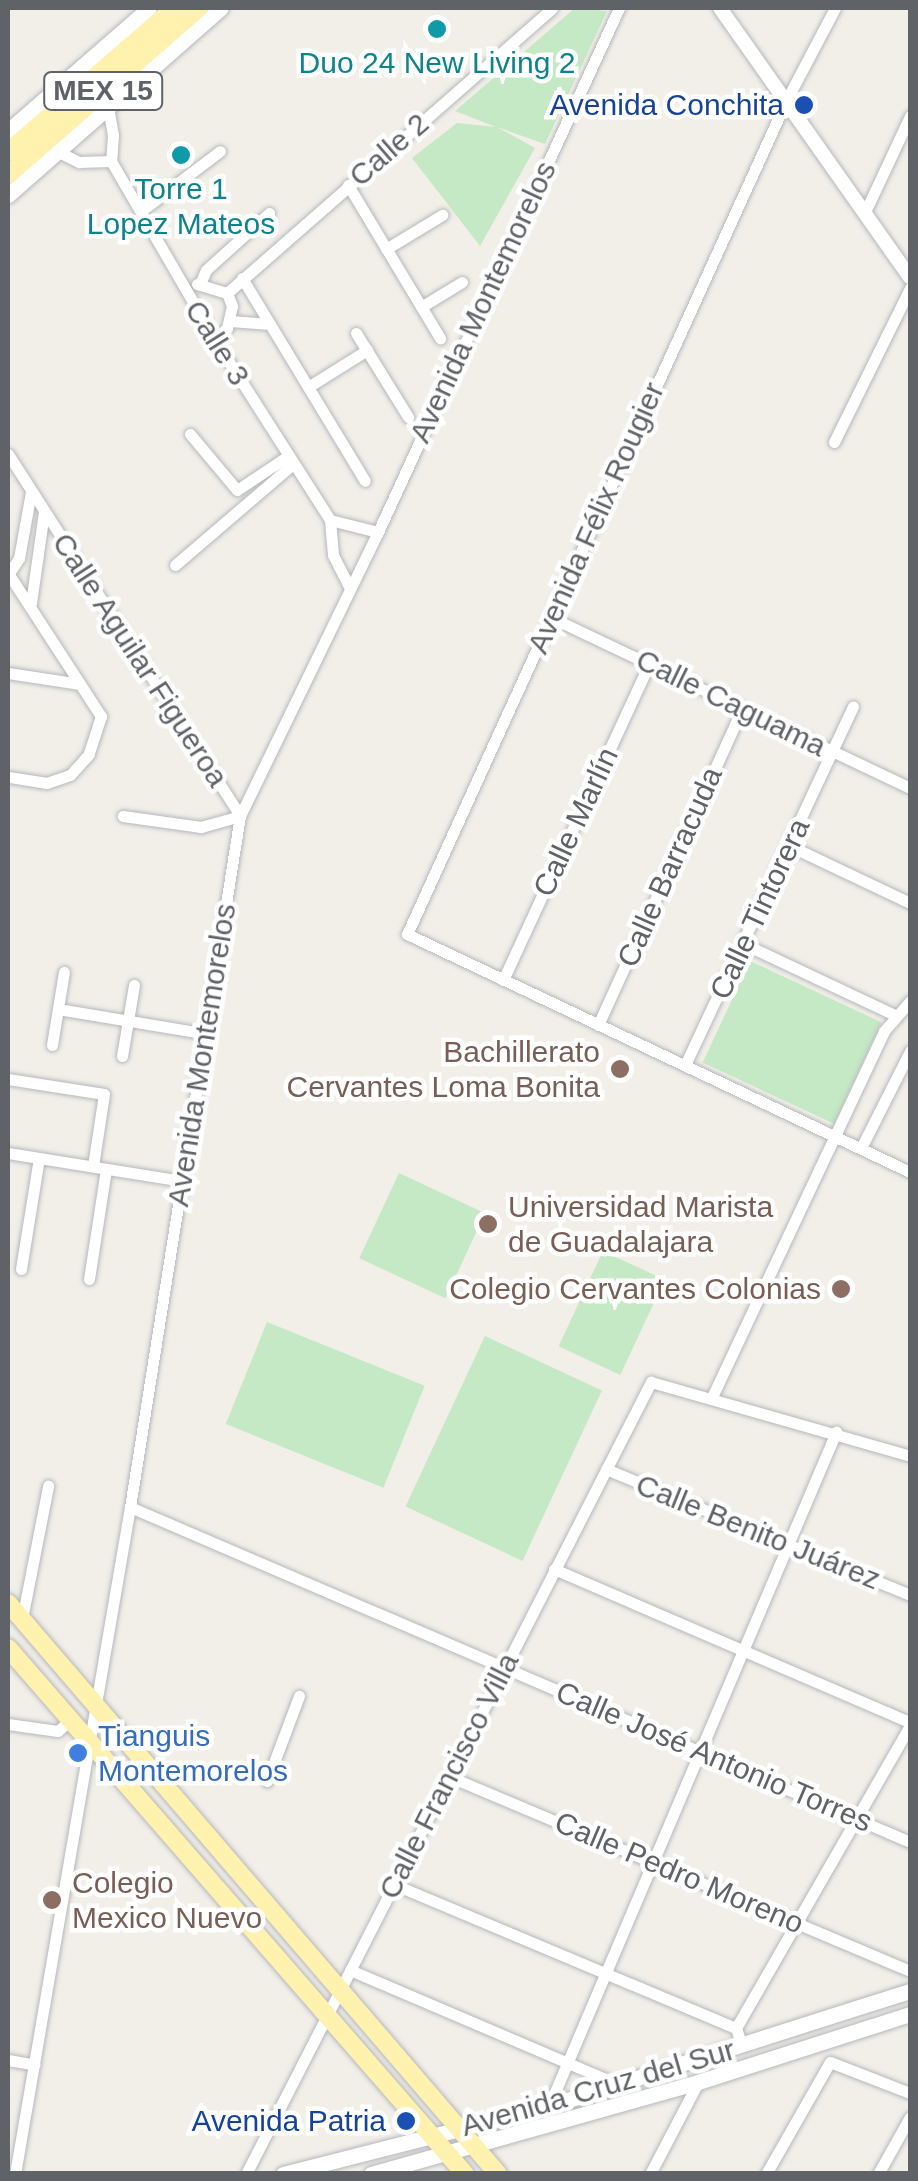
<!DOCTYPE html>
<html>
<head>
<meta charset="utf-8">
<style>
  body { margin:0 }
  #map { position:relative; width:918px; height:2181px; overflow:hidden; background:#f1efe8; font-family:Arial,sans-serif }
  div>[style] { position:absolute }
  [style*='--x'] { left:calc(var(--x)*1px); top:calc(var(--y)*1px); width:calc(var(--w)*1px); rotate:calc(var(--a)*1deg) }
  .green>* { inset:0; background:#c5e8c5; transform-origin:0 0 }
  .roads { filter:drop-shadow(0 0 2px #b5b8bc) drop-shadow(0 0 2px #b5b8bc) }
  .minor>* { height:11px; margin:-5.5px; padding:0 5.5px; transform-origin:5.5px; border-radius:5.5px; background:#fff }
  .tertiary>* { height:14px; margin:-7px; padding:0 7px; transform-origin:7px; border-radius:7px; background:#fff }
  .secondary>* { height:15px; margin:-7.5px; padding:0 7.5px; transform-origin:7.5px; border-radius:7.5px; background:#fff }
  .primary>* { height:18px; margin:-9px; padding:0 9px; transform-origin:9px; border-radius:9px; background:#fff2af }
  .dots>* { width:28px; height:28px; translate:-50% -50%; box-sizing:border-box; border:5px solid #fff; border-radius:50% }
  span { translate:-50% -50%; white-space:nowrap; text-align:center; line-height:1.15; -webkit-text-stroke:9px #fff; paint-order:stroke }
  .shield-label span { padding:2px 8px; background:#fff; border:2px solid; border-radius:8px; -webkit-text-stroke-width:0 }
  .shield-label { font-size:28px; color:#5f6368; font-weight:700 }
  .culture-label { font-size:30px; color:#0d838f }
  .transit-label { font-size:30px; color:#164399 }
  .right { translate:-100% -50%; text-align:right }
  .street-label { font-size:30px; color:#5f6368 }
  .education-label { font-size:30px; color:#785e54 }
  .left { translate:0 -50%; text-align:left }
  .shop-label { font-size:30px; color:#366cbe }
  .frame { position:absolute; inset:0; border:10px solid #5f6368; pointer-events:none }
</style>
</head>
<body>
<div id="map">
  <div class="green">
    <i style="clip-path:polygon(575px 8px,607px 11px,545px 144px,497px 127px,535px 148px,480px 246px,412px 158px,457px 123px,496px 127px,455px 111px)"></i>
    <i style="left:750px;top:961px;width:145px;height:112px;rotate:25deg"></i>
    <i style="left:399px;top:1173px;width:95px;height:94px;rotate:25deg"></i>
    <i style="left:603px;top:1251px;width:68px;height:105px;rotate:25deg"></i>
    <i style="left:267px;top:1322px;width:170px;height:110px;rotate:22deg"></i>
    <i style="left:485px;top:1336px;width:129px;height:188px;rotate:25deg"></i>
  </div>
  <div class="roads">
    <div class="minor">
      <i style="--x:835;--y:8;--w:105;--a:117.8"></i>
      <i style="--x:786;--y:101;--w:915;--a:114.46"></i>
      <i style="--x:407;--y:934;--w:556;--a:25.32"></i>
      <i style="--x:108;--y:107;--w:28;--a:80"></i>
      <i style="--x:113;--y:135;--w:26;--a:94"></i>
      <i style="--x:111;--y:161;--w:207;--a:59.8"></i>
      <i style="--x:215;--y:340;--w:214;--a:57.4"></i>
      <i style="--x:330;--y:520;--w:35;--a:85"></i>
      <i style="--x:333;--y:555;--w:35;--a:63"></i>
      <i style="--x:57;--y:151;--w:25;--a:27"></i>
      <i style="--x:79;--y:162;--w:32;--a:-2"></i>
      <i style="--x:348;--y:185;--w:179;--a:59"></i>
      <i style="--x:866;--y:210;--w:104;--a:-64.9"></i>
      <i style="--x:141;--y:211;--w:99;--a:-37.2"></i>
      <i style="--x:386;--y:249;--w:66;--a:-31.3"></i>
      <i style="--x:242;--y:278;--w:237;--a:58.8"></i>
      <i style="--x:197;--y:284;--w:31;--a:17"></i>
      <i style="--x:227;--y:293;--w:14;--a:69"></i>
      <i style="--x:232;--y:306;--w:23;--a:103"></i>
      <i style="--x:227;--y:328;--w:17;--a:135"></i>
      <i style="--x:200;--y:284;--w:15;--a:-67"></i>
      <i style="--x:206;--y:270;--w:85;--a:-42.1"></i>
      <i style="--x:227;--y:293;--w:432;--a:-41.2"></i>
      <i style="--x:421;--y:307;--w:48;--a:-31.4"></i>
      <i style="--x:230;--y:321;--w:40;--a:4.3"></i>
      <i style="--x:356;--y:333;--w:99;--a:58.2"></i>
      <i style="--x:308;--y:387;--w:70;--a:-32.1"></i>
      <i style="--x:190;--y:434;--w:73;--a:50"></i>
      <i style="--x:237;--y:490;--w:61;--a:-33.7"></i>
      <i style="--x:834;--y:442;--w:172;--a:-63.7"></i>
      <i style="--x:8;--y:454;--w:430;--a:57.3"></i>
      <i style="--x:240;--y:816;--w:41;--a:164.2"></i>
      <i style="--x:201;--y:827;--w:79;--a:-172"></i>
      <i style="--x:330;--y:520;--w:49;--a:14"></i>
      <i style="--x:175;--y:565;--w:155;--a:-40.6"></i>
      <i style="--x:8;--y:573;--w:171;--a:57"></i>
      <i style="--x:101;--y:716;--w:40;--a:108"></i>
      <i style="--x:89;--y:754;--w:28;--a:132"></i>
      <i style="--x:70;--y:775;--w:24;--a:161"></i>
      <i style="--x:47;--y:783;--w:39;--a:-171"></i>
      <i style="--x:9;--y:573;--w:18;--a:-56"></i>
      <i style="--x:19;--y:558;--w:67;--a:-79.7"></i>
      <i style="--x:31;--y:603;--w:92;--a:-81.9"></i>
      <i style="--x:550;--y:617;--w:399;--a:25.4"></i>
      <i style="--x:8;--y:673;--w:73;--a:8.7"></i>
      <i style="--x:790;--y:846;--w:133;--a:25.4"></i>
      <i style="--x:744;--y:944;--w:167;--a:25.2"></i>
      <i style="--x:503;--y:980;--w:348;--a:-65.2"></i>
      <i style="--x:58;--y:1009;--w:151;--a:9.5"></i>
      <i style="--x:598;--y:1025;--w:347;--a:-65.5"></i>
      <i style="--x:52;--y:1045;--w:74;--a:-80.7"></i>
      <i style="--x:122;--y:1056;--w:72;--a:-80.4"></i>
      <i style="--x:685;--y:1065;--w:396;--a:-64.9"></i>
      <i style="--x:8;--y:1079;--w:97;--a:8.9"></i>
      <i style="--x:104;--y:1094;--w:73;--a:98.7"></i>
      <i style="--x:861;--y:1148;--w:109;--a:-63.2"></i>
      <i style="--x:8;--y:1153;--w:176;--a:9.1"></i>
      <i style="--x:21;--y:1269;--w:112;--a:-80.8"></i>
      <i style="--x:89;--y:1279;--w:111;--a:-81.2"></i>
      <i style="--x:712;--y:1397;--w:404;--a:-64.8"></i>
      <i style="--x:884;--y:1031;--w:40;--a:-49"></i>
      <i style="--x:606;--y:1469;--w:329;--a:22.5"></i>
      <i style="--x:130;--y:1507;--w:849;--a:23.24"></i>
      <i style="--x:554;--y:1569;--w:387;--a:23.3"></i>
      <i style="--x:22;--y:1619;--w:136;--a:-78.9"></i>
      <i style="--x:8;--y:1724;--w:50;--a:8"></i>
      <i style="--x:58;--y:1731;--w:16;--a:-43"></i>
      <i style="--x:448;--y:1776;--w:501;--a:22.88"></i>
      <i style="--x:267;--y:1781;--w:91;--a:-69.4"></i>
      <i style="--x:393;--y:1884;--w:372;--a:22.8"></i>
      <i style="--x:736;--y:2028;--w:19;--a:72"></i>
      <i style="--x:350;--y:1970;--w:293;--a:23.1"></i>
      <i style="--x:736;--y:2028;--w:349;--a:-60.1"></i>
      <i style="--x:8;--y:2060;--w:27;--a:10"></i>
      <i style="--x:830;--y:2062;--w:86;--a:21.2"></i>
      <i style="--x:549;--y:2106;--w:733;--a:-66.93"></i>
      <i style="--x:15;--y:2174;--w:677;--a:-80.22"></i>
      <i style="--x:130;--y:1507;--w:700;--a:-80.96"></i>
      <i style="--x:240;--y:816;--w:316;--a:-64.1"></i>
      <i style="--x:378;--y:532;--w:577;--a:-65.3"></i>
      <i style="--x:246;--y:2174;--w:890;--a:-62.92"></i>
      <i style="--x:651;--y:1382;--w:269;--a:15.9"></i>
      <i style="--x:650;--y:2174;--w:104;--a:-62.4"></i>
      <i style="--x:766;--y:2174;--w:129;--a:-60.3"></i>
      <i style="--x:878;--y:2174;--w:65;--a:-60.7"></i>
    </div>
    <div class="tertiary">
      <i style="--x:720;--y:8;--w:329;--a:54.8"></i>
    </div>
    <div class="secondary">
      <i style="--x:8;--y:131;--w:187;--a:-41.1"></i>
      <i style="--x:8;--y:195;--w:283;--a:-41.3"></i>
      <i style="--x:283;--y:2174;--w:275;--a:-14.3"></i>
      <i style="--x:549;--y:2106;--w:379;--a:-17.7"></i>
      <i style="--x:371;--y:2174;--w:340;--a:-15.7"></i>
      <i style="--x:698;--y:2082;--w:223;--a:-17.8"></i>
    </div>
    <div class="primary">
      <i style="--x:8;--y:152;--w:220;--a:-40.9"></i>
      <i style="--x:8;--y:175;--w:254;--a:-41.2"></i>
      <i style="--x:8;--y:1603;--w:752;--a:49.37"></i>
      <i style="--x:8;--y:1648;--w:697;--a:49.02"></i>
    </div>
  </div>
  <div class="dots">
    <i style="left:437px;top:29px;background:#0f9aa8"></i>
    <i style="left:804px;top:105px;background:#1a4fb4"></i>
    <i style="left:181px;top:155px;background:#0f9aa8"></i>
    <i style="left:620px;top:1069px;background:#8d6e63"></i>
    <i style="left:488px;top:1224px;background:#8d6e63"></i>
    <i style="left:841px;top:1289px;background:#8d6e63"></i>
    <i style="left:78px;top:1753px;background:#3f7fe0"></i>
    <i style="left:52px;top:1900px;background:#8d6e63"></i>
    <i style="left:406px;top:2121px;background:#1a4fb4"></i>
  </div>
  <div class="shield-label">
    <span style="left:103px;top:91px">MEX 15</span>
  </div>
  <div class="culture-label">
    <span style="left:437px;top:63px">Duo 24 New Living 2</span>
    <span style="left:181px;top:206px">Torre 1<br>Lopez Mateos</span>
  </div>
  <div class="transit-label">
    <span class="right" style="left:784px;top:105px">Avenida Conchita</span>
    <span class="right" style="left:386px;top:2121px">Avenida Patria</span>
  </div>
  <div class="street-label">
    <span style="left:389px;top:150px;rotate:-41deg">Calle 2</span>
    <span style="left:483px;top:302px;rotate:-65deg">Avenida Montemorelos</span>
    <span style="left:217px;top:343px;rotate:58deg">Calle 3</span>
    <span style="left:596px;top:518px;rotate:-66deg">Avenida Félix Rougier</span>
    <span style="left:140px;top:660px;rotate:57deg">Calle Aguilar Figueroa</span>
    <span style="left:731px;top:703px;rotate:26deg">Calle Caguama</span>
    <span style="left:576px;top:822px;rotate:-65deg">Calle Marlín</span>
    <span style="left:670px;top:867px;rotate:-66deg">Calle Barracuda</span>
    <span style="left:760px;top:909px;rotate:-65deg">Calle Tintorera</span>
    <span style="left:202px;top:1055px;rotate:-81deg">Avenida Montemorelos</span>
    <span style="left:758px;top:1532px;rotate:22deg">Calle Benito Juárez</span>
    <span style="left:714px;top:1757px;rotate:23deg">Calle José Antonio Torres</span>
    <span style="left:449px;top:1776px;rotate:-63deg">Calle Francisco Villa</span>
    <span style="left:679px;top:1873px;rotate:23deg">Calle Pedro Moreno</span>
    <span style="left:598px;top:2088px;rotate:-16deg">Avenida Cruz del Sur</span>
  </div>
  <div class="education-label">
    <span class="right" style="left:600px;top:1069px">Bachillerato<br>Cervantes Loma Bonita</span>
    <span class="left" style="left:508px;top:1224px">Universidad Marista<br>de Guadalajara</span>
    <span class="right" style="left:821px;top:1289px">Colegio Cervantes Colonias</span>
    <span class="left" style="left:72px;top:1900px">Colegio<br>Mexico Nuevo</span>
  </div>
  <div class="shop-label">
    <span class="left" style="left:98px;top:1753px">Tianguis<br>Montemorelos</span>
  </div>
  <div class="frame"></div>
</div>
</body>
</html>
